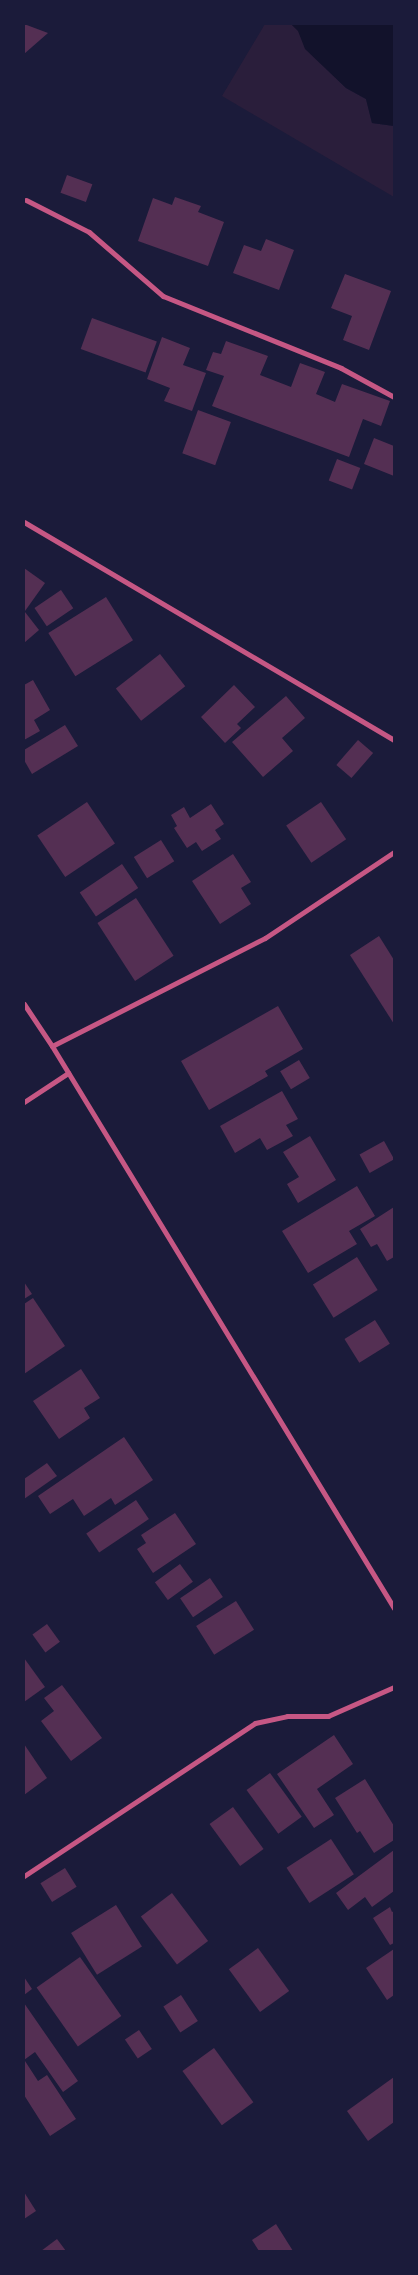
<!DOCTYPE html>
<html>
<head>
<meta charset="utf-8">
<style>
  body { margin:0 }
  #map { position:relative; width:418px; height:2275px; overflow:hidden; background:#1b1b3a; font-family:"DejaVu Sans",sans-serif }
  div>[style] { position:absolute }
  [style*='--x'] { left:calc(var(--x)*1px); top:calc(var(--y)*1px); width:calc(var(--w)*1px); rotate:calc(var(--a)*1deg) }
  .green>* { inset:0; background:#2a1e3b }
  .water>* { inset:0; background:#12122b }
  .building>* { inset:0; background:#542f53; transform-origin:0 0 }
  .minor>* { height:5px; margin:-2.5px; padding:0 2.5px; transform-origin:2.5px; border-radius:2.5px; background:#c65784 }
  span { translate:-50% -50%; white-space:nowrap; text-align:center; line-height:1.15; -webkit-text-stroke:4px #1b1b3a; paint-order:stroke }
  .frame { position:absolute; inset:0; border:25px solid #1b1b3a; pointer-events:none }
</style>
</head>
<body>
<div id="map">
  <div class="green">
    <i style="clip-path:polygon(265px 24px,291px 24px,298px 30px,306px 49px,346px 88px,366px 99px,372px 123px,394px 126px,394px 197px,222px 96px)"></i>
  </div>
  <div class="water">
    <i style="clip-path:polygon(291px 24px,394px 24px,394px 126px,372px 123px,366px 99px,346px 88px,305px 49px,298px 31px)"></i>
  </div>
  <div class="building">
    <i style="clip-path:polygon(24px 24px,48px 33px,24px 54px)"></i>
    <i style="left:67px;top:175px;width:27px;height:19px;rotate:20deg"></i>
    <i style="clip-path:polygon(175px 197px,201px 206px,198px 212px,224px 222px,208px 266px,138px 241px,153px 198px,172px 205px)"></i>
    <i style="clip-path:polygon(266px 239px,294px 250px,279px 290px,233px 273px,244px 245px,261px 251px)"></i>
    <i style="clip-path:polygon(345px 274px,391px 291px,369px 350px,343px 340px,352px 316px,331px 308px)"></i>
    <i style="left:92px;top:318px;width:69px;height:33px;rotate:20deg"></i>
    <i style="clip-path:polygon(162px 337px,190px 348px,183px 365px,206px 373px,192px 411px,164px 401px,170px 388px,147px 379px)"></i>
    <i style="clip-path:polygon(226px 341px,268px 356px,260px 375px,291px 387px,300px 363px,325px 372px,316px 394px,335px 402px,342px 384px,390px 401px,381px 426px,363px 419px,349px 457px,212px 406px,224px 376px,206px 370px,213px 352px,221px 354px)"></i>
    <i style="left:198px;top:410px;width:35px;height:46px;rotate:20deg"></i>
    <i style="clip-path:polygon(374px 438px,394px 446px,394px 476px,364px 464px)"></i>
    <i style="left:337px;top:459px;width:25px;height:23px;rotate:21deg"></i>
    <i style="clip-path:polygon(24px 568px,45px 583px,25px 611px,24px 610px)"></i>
    <i style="left:61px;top:590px;width:22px;height:32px;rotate:56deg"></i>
    <i style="left:106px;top:597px;width:51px;height:68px;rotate:58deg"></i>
    <i style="clip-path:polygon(25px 612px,39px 630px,24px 643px,24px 613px)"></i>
    <i style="left:160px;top:654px;width:41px;height:56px;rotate:52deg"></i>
    <i style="clip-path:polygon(33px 680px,50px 710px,34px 720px,40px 731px,24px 740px,24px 685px)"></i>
    <i style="clip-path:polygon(234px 685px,255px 707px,237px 724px,241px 728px,225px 743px,201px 717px)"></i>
    <i style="clip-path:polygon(286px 696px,305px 718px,282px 738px,293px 751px,263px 777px,232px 742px)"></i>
    <i style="clip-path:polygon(65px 725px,78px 746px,32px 774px,24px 760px,24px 750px)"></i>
    <i style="left:358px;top:740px;width:20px;height:33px;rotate:41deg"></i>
    <i style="left:87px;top:802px;width:50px;height:60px;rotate:56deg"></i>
    <i style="left:321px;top:802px;width:45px;height:42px;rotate:56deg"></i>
    <i style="clip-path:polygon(211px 804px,224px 824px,215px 830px,221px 839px,202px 851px,196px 842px,187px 848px,174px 828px,177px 826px,171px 815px,184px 807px,190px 818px)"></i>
    <i style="left:161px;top:840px;width:25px;height:32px;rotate:58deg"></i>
    <i style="clip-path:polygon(233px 854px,251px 882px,241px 888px,251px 904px,220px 924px,192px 881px)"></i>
    <i style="left:122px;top:864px;width:29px;height:51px;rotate:56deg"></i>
    <i style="left:136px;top:898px;width:69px;height:46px;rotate:57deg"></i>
    <i style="clip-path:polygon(379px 936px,394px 960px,394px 1024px,350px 955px)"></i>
    <i style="clip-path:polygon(278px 1006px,303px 1049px,265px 1071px,268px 1076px,209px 1110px,181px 1061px)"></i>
    <i style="left:299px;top:1060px;width:21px;height:22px;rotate:59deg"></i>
    <i style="clip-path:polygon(282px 1091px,298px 1119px,286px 1125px,293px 1136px,267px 1150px,260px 1138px,235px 1153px,220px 1126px)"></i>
    <i style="clip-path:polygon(310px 1136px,336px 1180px,298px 1203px,287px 1184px,299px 1177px,283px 1152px)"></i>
    <i style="left:384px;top:1141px;width:21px;height:28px;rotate:61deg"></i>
    <i style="clip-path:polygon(357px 1186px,375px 1216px,349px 1231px,357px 1244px,308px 1273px,282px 1231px)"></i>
    <i style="clip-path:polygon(394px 1207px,394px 1257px,387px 1261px,377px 1244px,371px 1247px,360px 1229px)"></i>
    <i style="left:357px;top:1257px;width:39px;height:52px;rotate:58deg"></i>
    <i style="clip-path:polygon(24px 1282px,32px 1294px,24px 1299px)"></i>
    <i style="clip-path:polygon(33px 1298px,65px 1346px,24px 1374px,24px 1304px)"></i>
    <i style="left:375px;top:1320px;width:28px;height:36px;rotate:58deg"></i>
    <i style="clip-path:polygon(81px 1369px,100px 1398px,84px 1408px,90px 1418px,59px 1439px,33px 1401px)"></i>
    <i style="clip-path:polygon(124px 1437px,153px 1480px,115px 1505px,111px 1498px,84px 1516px,73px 1499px,50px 1514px,38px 1496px)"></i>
    <i style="clip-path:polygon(47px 1463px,57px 1476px,24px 1499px,24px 1479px)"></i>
    <i style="left:136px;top:1500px;width:23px;height:60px;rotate:56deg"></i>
    <i style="clip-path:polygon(175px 1513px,196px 1544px,153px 1573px,137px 1549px,146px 1543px,141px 1535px)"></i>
    <i style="left:180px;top:1564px;width:22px;height:31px;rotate:54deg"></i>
    <i style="left:210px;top:1578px;width:23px;height:36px;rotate:56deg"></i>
    <i style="left:236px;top:1601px;width:34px;height:47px;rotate:58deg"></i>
    <i style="left:47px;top:1624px;width:22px;height:18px;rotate:54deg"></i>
    <i style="clip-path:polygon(24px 1658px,45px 1687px,24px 1702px)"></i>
    <i style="clip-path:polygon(62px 1685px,102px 1738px,71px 1761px,41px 1721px,54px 1711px,44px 1698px)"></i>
    <i style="clip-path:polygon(334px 1735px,353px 1764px,317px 1789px,334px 1815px,314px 1828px,277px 1774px)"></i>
    <i style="clip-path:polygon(24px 1744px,47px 1778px,24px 1795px)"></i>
    <i style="left:270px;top:1773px;width:54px;height:29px;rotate:54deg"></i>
    <i style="clip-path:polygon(365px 1779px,394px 1826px,394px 1840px,374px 1853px,360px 1831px,357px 1833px,335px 1798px)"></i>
    <i style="left:233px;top:1807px;width:52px;height:29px;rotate:54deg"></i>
    <i style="left:331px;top:1839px;width:42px;height:53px;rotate:57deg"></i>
    <i style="clip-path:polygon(394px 1850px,394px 1891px,372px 1907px,365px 1897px,348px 1910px,336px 1893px)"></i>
    <i style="left:65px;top:1868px;width:22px;height:29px;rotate:58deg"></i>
    <i style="left:172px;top:1893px;width:60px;height:39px;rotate:53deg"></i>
    <i style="left:116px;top:1905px;width:49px;height:53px;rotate:58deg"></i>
    <i style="clip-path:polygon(390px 1907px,392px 1912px,394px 1911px,394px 1943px,390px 1945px,373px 1918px)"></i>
    <i style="left:258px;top:1948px;width:53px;height:36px;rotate:54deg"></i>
    <i style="clip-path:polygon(394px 1949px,394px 1995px,387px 2000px,366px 1968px)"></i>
    <i style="left:80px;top:1957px;width:72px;height:53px;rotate:55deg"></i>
    <i style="clip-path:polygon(24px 1977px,32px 1989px,24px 1995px)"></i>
    <i style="left:181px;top:1995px;width:31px;height:21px;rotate:57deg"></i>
    <i style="clip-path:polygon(24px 2003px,78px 2081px,63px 2092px,35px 2052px,24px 2060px)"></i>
    <i style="left:139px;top:2030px;width:23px;height:17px;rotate:56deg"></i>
    <i style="left:214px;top:2048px;width:67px;height:39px;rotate:54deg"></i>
    <i style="clip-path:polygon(25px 2061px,38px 2081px,47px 2075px,76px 2119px,50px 2136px,24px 2095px)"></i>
    <i style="clip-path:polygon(394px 2077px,394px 2122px,368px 2141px,347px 2111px)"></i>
    <i style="clip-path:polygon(24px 2192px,36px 2211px,24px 2219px)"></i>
    <i style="clip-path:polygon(276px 2224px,293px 2251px,259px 2251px,252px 2240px)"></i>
    <i style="clip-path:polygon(57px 2239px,66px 2251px,41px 2251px)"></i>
  </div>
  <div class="minor">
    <i style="--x:26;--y:200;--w:71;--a:26.9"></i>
    <i style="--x:89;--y:232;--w:98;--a:40.9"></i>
    <i style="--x:163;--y:296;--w:192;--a:22"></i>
    <i style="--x:341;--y:368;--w:60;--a:28.7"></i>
    <i style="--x:24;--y:522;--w:429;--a:30.5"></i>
    <i style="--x:24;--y:1004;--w:50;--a:56.3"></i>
    <i style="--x:52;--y:1046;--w:658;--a:58.68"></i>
    <i style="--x:52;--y:1046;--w:239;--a:-26.9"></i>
    <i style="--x:265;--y:938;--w:155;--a:-33.7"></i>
    <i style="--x:24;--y:1102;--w:53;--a:-33.4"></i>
    <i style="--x:24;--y:1876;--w:277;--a:-33.5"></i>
    <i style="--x:255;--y:1723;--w:33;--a:-12"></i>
    <i style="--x:287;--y:1716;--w:41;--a:0"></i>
    <i style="--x:328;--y:1716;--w:72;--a:-23.7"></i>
  </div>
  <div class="frame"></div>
</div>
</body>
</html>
